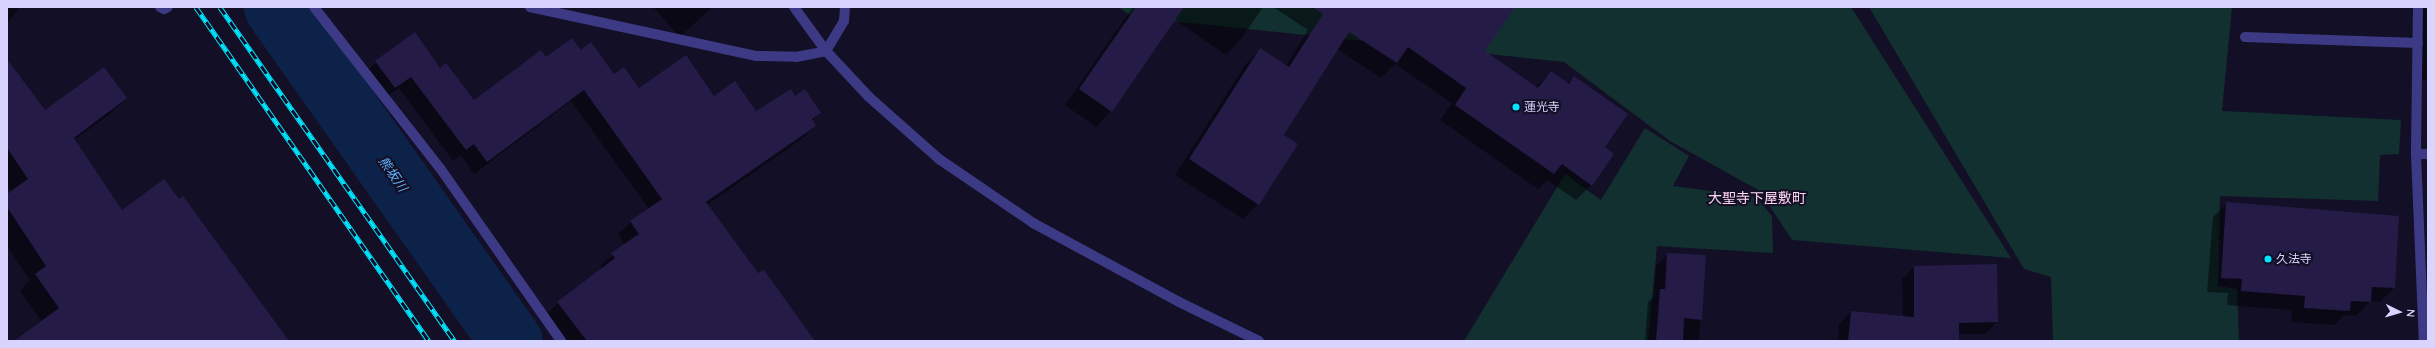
<!DOCTYPE html>
<html>
<head>
<meta charset="utf-8">
<style>
  body { margin:0 }
  #map { position:relative; width:2435px; height:348px; overflow:hidden; background:#130f26; font-family:Quicksand,"Noto Sans JP",sans-serif }
  div>[style] { position:absolute }
  [style*='--x'] { left:calc(var(--x)*1px); top:calc(var(--y)*1px); width:calc(var(--w)*1px); rotate:calc(var(--a)*1deg) }
  .green>* { inset:0; background:#12302f }
  .shadow>* { inset:0; background:#0007; transform-origin:0 0 }
  .river>* { height:63px; margin:-31.5px; padding:0 31.5px; transform-origin:31.5px; border-radius:31.5px; background:#0c2248 }
  .building>* { inset:0; background:#241b47 }
  .service>* { height:10px; margin:-5px; padding:0 5px; transform-origin:5px; border-radius:5px; background:#3d3a85 }
  .minor>* { height:10px; margin:-5px; padding:0 5px; transform-origin:5px; border-radius:5px; background:#3d3a85 }
  .tertiary>* { height:10px; margin:-5px; padding:0 5px; transform-origin:5px; border-radius:5px; background:#3d3a85 }
  .rail>* { height:4.5px; margin-top:-2.25px; transform-origin:0; background:repeating-linear-gradient(90deg,#130f26 0 9px,#00e5ff 0 18px); box-sizing:border-box; border-block:1px solid #00e5ff }
  .dots>* { width:11px; height:11px; translate:-50% -50%; box-sizing:border-box; border:2px solid #130f26; border-radius:50% }
  span { translate:-50% -50%; white-space:nowrap; text-align:center; line-height:1.15; -webkit-text-stroke:4px #130f26; paint-order:stroke }
  .poi-label { font-size:12px; color:#d9d4ff }
  .left { translate:0 -50%; text-align:left }
  .water-label { font-size:13px; color:#62b6ff; font-style:italic }
  .quarter-label { font-size:14px; color:#ffd6f0 }
  .frame { position:absolute; inset:0; border:8px solid #d9d4ff; pointer-events:none }
  .north { position:absolute; left:2379px; top:292px; width:40px; height:40px; -webkit-text-stroke:3px #130f26; paint-order:stroke; rotate:95deg; font-size:11px; font-weight:700; line-height:16px; text-align:center; color:#d9d4ff }
  .north::after { content:''; display:block; margin:auto; width:14px; height:18px; background:#d9d4ff; clip-path:polygon(50% 0,100% 100%,50% 72%,0 100%) }
</style>
</head>
<body>
<div id="map">
  <div class="green">
    <i style="clip-path:polygon(1118px 7px,1851px 7px,2011px 258px,1792px 240px,1760px 191px,1670px 141px,1564px 62px,1133px 17px)"></i>
    <i style="clip-path:polygon(1869px 7px,2232px 7px,2222px 111px,2401px 120px,2399px 154px,2380px 155px,2378px 201px,2220px 196px,2218px 286px,2237px 289px,2239px 341px,2053px 341px,2051px 277px,2024px 269px)"></i>
    <i style="clip-path:polygon(1645px 128px,1689px 156px,1673px 186px,1756px 197px,1772px 216px,1773px 253px,1657px 246px,1648px 341px,1464px 341px,1565px 174px,1601px 200px)"></i>
  </div>
  <div class="shadow">
    <i style="clip-path:polygon(7px 7px,20px 7px,7px 24px)"></i>
    <i style="clip-path:polygon(653px 7px,712px 7px,680px 37px)"></i>
    <i style="clip-path:polygon(1133px 7px,1263px 7px,1241px 39px,1226px 55px,1174px 19px,1111px 111px,1096px 127px,1065px 105px)"></i>
    <i style="clip-path:polygon(1273px 7px,1510px 7px,1483px 51px,1535px 88px,1551px 72px,1567px 84px,1574px 77px,1604px 147px,1591px 185px,1576px 200px,1547px 180px,1538px 189px,1440px 120px,1452px 103px,1395px 64px,1381px 78px,1337px 49px,1283px 135px,1258px 204px,1243px 219px,1175px 175px,1245px 65px,1260px 49px,1286px 66px,1308px 30px)"></i>
    <i style="left:2419px;top:7px;width:9px;height:73px"></i>
    <i style="clip-path:polygon(581px 52px,614px 75px,639px 89px,714px 97px,756px 112px,794px 97px,820px 113px,812px 121px,815px 126px,803px 138px,707px 205px,758px 275px,814px 341px,565px 341px,546px 315px,558px 303px,602px 269px,600px 266px,625px 245px,618px 234px,631px 222px,649px 209px,571px 101px,474px 174px,461px 155px,453px 161px,399px 88px,382px 100px,364px 74px,376px 62px,440px 69px,474px 102px,546px 59px)"></i>
    <i style="clip-path:polygon(7px 80px,45px 112px,126px 98px,110px 114px,74px 140px,121px 212px,287px 341px,15px 341px,42px 322px,20px 291px,30px 280px,7px 246px,7px 195px,11px 192px,7px 186px)"></i>
    <i style="clip-path:polygon(2227px 203px,2394px 288px,2380px 302px,2370px 301px,2356px 316px,2344px 315px,2335px 325px,2291px 322px,2292px 310px,2227px 305px,2228px 293px,2207px 292px,2213px 217px)"></i>
    <i style="clip-path:polygon(1668px 254px,1705px 256px,1699px 341px,1645px 341px,1648px 302px,1654px 296px,1656px 266px)"></i>
    <i style="clip-path:polygon(1914px 267px,1997px 322px,1985px 334px,1955px 334px,1955px 341px,1838px 341px,1839px 324px,1851px 312px,1903px 317px,1902px 279px)"></i>
  </div>
  <div class="river">
    <i style="--x:275;--y:7;--w:409;--a:54.8"></i>
  </div>
  <div class="building">
    <i style="clip-path:polygon(1136px 7px,1184px 7px,1112px 112px,1079px 89px)"></i>
    <i style="clip-path:polygon(1312px 7px,1515px 7px,1485px 51px,1538px 88px,1551px 71px,1569px 84px,1574px 76px,1628px 114px,1605px 147px,1614px 154px,1592px 186px,1562px 164px,1554px 174px,1455px 105px,1466px 88px,1408px 47px,1397px 63px,1349px 32px,1284px 135px,1298px 144px,1259px 205px,1189px 159px,1260px 48px,1289px 67px,1323px 14px)"></i>
    <i style="clip-path:polygon(415px 32px,440px 68px,446px 63px,474px 100px,541px 50px,546px 57px,572px 38px,581px 50px,591px 42px,614px 74px,624px 67px,639px 88px,686px 55px,714px 96px,735px 81px,756px 111px,791px 89px,795px 96px,805px 89px,821px 113px,812px 119px,816px 126px,706px 202px,758px 273px,764px 270px,815px 341px,587px 341px,557px 302px,615px 258px,611px 253px,639px 234px,630px 221px,662px 199px,584px 90px,487px 162px,474px 144px,466px 150px,411px 77px,395px 88px,375px 61px)"></i>
    <i style="clip-path:polygon(7px 59px,45px 110px,104px 67px,127px 98px,74px 138px,122px 210px,164px 179px,179px 199px,183px 196px,289px 341px,14px 341px,59px 308px,35px 274px,46px 266px,7px 207px,7px 194px,28px 179px,7px 148px)"></i>
    <i style="clip-path:polygon(2226px 202px,2399px 216px,2395px 288px,2372px 287px,2371px 302px,2351px 301px,2350px 311px,2304px 308px,2305px 296px,2241px 291px,2242px 279px,2221px 278px)"></i>
    <i style="clip-path:polygon(1667px 253px,1706px 255px,1702px 320px,1684px 318px,1683px 341px,1656px 341px,1660px 289px,1665px 289px)"></i>
    <i style="clip-path:polygon(1997px 264px,1998px 322px,1959px 323px,1959px 341px,1848px 341px,1851px 311px,1914px 317px,1914px 266px)"></i>
  </div>
  <div class="service">
    <i style="--x:2245;--y:37;--w:173;--a:2"></i>
  </div>
  <div class="minor">
    <i style="--x:160;--y:7;--w:4;--a:27"></i>
    <i style="--x:164;--y:9;--w:4;--a:-27"></i>
    <i style="--x:314;--y:7;--w:204;--a:52"></i>
    <i style="--x:440;--y:168;--w:211;--a:55"></i>
    <i style="--x:530;--y:7;--w:232;--a:12.2"></i>
    <i style="--x:757;--y:56;--w:39;--a:1"></i>
    <i style="--x:796;--y:57;--w:31;--a:-11"></i>
    <i style="--x:826;--y:51;--w:35;--a:-59"></i>
    <i style="--x:844;--y:21;--w:14;--a:-86"></i>
    <i style="--x:2418;--y:7;--w:147;--a:90.8"></i>
    <i style="--x:2416;--y:154;--w:187;--a:87.6"></i>
    <i style="--x:2416;--y:154;--w:12;--a:0"></i>
  </div>
  <div class="tertiary">
    <i style="--x:794;--y:7;--w:54;--a:54"></i>
    <i style="--x:826;--y:51;--w:63;--a:46.9"></i>
    <i style="--x:869;--y:97;--w:94;--a:41.5"></i>
    <i style="--x:939;--y:159;--w:114;--a:34.2"></i>
    <i style="--x:1033;--y:223;--w:166;--a:28.4"></i>
    <i style="--x:1179;--y:302;--w:89;--a:26"></i>
  </div>
  <div class="rail">
    <i style="--x:196;--y:7;--w:407;--a:55.1"></i>
    <i style="--x:220;--y:7;--w:408;--a:54.9"></i>
  </div>
  <div class="dots">
    <i style="left:1516px;top:107px;background:#00e5ff"></i>
    <i style="left:2268px;top:259px;background:#00e5ff"></i>
  </div>
  <div class="poi-label">
    <span class="left" style="left:1524px;top:107px">蓮光寺</span>
    <span class="left" style="left:2276px;top:259px">久法寺</span>
  </div>
  <div class="water-label">
    <span style="left:393px;top:174px;rotate:55deg">熊坂川</span>
  </div>
  <div class="quarter-label">
    <span style="left:1757px;top:198px">大聖寺下屋敷町</span>
  </div>
  <div class="frame"></div>
  <div class="north">N</div>
</div>
</body>
</html>
